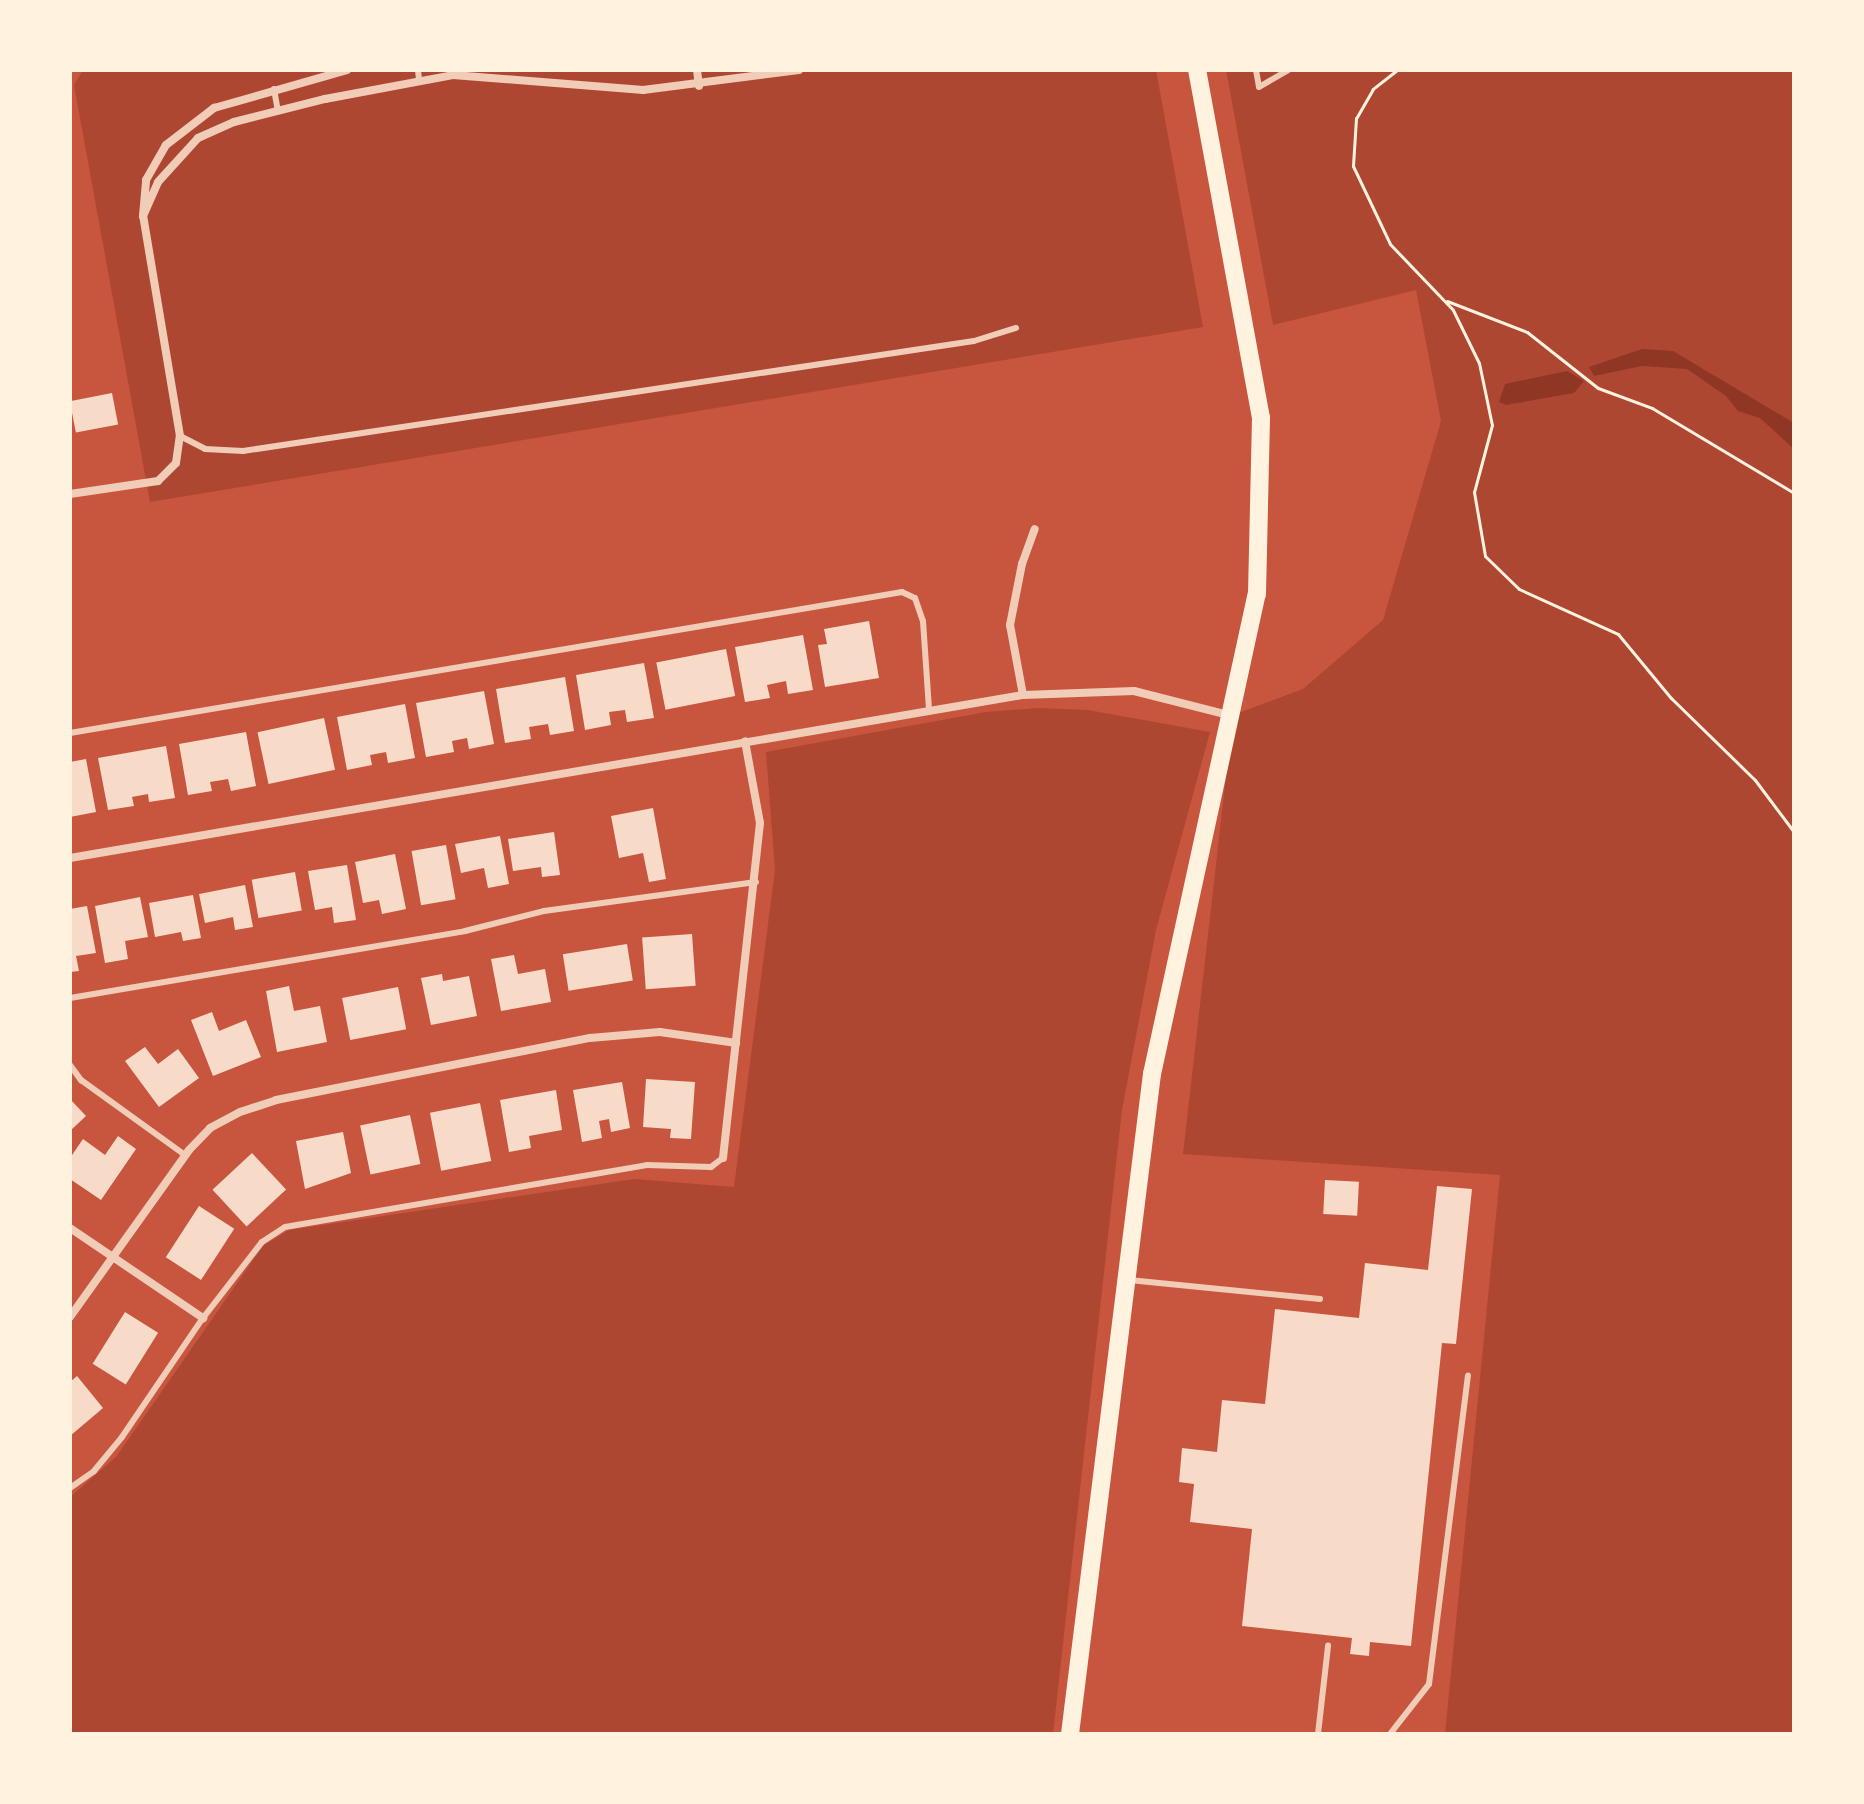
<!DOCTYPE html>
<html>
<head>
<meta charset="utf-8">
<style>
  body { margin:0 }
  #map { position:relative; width:1864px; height:1804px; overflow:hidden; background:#c8553d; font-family:Merriweather,serif }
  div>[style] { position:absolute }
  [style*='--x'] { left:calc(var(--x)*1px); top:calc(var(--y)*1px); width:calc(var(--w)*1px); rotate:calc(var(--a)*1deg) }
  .green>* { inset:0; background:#ae4732 }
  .water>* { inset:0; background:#8f3625 }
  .building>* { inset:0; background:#f7dbc8; transform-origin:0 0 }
  .path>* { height:3px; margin:-1.5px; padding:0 1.5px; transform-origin:1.5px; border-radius:1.5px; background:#fff3e0 }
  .service>* { height:6px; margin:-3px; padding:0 3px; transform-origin:3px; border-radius:3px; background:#f1ccb7 }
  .minor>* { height:8px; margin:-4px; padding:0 4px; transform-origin:4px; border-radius:4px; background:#f1ccb7 }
  .primary>* { height:18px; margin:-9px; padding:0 9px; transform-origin:9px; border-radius:9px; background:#fff3e0 }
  span { translate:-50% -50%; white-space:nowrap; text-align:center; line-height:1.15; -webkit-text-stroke:8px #fff3e0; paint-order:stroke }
  .frame { position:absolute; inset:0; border:72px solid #fff3e0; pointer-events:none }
</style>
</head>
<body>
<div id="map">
  <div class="green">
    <i style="clip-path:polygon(83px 70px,1156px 70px,1203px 327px,150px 502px,74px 85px)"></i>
    <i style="clip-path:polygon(1226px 70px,1794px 70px,1794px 1734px,1445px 1734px,1500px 1175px,1183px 1154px,1233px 715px,1303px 689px,1383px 620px,1441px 421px,1416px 290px,1273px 325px)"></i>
    <i style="clip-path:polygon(1038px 708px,1088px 710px,1210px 732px,1156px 930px,1122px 1110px,1053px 1734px,70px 1734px,70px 1497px,116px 1457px,263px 1246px,289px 1230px,634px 1179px,734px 1187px,775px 870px,766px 752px,986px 712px)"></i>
  </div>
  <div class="water">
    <i style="clip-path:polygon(1642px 349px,1673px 351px,1794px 423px,1794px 449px,1760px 418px,1738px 411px,1726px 396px,1687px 369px,1642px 366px,1594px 376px,1589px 367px)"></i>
    <i style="clip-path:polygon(1567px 371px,1584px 381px,1574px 393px,1506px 405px,1499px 402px,1505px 384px)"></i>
  </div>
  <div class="building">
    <i style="left:112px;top:393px;width:32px;height:43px;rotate:79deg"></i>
    <i style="clip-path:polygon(869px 621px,879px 678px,825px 687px,818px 645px,827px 644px,824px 629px)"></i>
    <i style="clip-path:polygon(803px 635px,813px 690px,788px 694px,786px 681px,767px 685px,770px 698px,745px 702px,735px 647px)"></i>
    <i style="left:726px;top:649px;width:48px;height:71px;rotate:79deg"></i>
    <i style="clip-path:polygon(644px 663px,654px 718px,627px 722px,625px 710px,609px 712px,611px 725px,585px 730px,576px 675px)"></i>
    <i style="clip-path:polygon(565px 677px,574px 731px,550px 735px,548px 724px,529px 727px,531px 739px,505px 743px,496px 689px)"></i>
    <i style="clip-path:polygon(484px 691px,494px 744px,469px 749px,467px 738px,452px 741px,454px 752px,426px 757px,416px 703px)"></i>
    <i style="clip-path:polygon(405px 704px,415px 758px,388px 763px,386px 752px,370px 755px,372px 765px,347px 770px,337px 717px)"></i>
    <i style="left:324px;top:718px;width:53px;height:68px;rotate:78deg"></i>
    <i style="clip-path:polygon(246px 732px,256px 786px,231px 791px,228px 779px,210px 782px,212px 791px,188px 795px,179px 744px)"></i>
    <i style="clip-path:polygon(166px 746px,175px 798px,149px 802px,148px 794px,132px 797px,134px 806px,108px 810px,98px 758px)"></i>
    <i style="clip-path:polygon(86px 759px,96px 812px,70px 817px,70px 762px)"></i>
    <i style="clip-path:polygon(653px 808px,666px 879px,649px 882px,643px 853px,619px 858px,611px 816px)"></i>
    <i style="clip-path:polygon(554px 832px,560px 875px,542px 877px,541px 867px,513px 871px,508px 839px)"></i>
    <i style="clip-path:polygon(500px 836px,509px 884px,488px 888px,484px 868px,461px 873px,455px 844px)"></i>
    <i style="left:446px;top:845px;width:55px;height:35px;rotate:80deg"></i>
    <i style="clip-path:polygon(395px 854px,406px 909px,382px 914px,379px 900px,363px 903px,355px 862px)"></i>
    <i style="clip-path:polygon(347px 865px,356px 920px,334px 923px,332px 907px,315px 910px,308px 871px)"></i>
    <i style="left:295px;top:872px;width:39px;height:44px;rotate:80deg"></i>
    <i style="clip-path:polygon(245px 885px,253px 927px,235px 930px,233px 917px,205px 923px,199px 894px)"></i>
    <i style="clip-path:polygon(193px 895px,201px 938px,183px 941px,181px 932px,155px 937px,149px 903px)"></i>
    <i style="clip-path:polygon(140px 897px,148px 937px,125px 941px,128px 959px,105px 963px,95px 906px)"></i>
    <i style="clip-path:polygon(87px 906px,96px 953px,76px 956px,79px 971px,70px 972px,70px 909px)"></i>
    <i style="left:692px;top:934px;width:52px;height:50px;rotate:86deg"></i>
    <i style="left:627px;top:944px;width:37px;height:65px;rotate:81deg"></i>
    <i style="clip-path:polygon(514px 955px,518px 974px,545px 969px,551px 1002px,501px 1011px,491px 959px)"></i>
    <i style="clip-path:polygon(442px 974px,443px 981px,469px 976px,477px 1016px,431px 1025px,421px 978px)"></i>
    <i style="clip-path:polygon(289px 986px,294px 1011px,320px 1006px,327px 1042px,277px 1052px,266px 991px)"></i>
    <i style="left:398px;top:987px;width:43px;height:57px;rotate:79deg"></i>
    <i style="clip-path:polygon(212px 1012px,219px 1031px,246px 1020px,261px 1057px,213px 1076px,191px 1020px)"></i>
    <i style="clip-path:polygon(145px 1047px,158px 1064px,178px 1049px,199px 1078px,159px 1107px,125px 1061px)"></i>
    <i style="clip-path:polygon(646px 1079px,695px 1082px,691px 1139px,670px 1138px,671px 1129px,643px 1127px)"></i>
    <i style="clip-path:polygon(622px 1082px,630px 1128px,611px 1132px,609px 1119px,599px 1121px,602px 1138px,582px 1142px,573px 1090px)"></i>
    <i style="clip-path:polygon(556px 1090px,562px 1130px,529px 1136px,531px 1148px,509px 1152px,500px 1100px)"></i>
    <i style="clip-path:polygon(70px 1099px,86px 1116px,70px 1131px)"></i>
    <i style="left:480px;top:1103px;width:59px;height:51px;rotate:79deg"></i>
    <i style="left:410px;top:1115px;width:50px;height:51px;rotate:78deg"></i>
    <i style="clip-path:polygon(343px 1132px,351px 1173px,305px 1189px,296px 1141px)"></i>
    <i style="clip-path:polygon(118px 1136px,136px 1149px,101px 1200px,70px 1179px,70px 1158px,83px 1139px,105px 1155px)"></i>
    <i style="left:252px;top:1153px;width:50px;height:54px;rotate:47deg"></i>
    <i style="left:1325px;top:1180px;width:34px;height:34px;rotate:3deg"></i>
    <i style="clip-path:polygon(1437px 1186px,1472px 1189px,1456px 1344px,1442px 1343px,1411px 1646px,1370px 1642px,1369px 1656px,1350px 1654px,1352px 1638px,1242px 1626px,1252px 1529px,1190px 1522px,1194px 1484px,1179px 1482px,1182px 1448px,1217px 1452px,1222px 1400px,1265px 1404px,1275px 1309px,1359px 1318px,1365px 1263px,1428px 1270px)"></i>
    <i style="left:199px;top:1206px;width:42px;height:61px;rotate:33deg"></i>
    <i style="left:125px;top:1312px;width:39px;height:61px;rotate:32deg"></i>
    <i style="clip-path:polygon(77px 1376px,103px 1408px,70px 1436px,70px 1382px)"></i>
  </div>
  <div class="path">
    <i style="--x:1397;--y:70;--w:31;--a:142"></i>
    <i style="--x:1373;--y:89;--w:34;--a:120"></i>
    <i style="--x:1356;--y:118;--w:48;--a:93.6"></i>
    <i style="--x:1353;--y:166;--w:86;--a:64.6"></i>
    <i style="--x:1390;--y:244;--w:91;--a:46.3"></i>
    <i style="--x:1453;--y:310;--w:59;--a:63.9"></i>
    <i style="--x:1479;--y:363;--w:63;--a:78.2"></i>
    <i style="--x:1492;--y:425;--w:69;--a:105"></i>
    <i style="--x:1474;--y:492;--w:65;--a:80.2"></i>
    <i style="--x:1485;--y:556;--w:47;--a:44.1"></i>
    <i style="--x:1519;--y:589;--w:109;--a:24.4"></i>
    <i style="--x:1618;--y:634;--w:83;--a:50.4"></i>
    <i style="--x:1671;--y:698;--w:117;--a:44.3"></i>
    <i style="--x:1755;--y:780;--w:65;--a:53.1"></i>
    <i style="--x:1447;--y:301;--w:86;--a:21.2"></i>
    <i style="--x:1527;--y:332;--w:90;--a:38.3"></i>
    <i style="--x:1598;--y:388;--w:58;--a:20.3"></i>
    <i style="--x:1652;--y:408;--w:165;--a:30.9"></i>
  </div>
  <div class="service">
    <i style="--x:418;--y:70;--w:9;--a:84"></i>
    <i style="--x:1256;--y:70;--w:17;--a:80"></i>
    <i style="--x:1259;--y:87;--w:34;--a:-30"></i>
    <i style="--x:274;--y:89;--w:22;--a:80"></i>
    <i style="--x:180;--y:436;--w:28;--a:27"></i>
    <i style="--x:205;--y:449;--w:38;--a:3"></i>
    <i style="--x:243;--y:451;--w:739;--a:-8.56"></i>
    <i style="--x:974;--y:341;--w:44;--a:-17.2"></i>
    <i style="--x:70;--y:733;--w:844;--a:-9.62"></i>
    <i style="--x:902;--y:592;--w:14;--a:25"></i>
    <i style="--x:915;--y:598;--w:24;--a:71"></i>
    <i style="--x:923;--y:621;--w:89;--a:86.1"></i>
    <i style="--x:70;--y:998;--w:401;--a:-9.6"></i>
    <i style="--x:465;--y:931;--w:81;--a:-14.2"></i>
    <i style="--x:544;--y:911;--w:214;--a:-7.8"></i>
    <i style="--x:70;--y:1065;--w:19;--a:54"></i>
    <i style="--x:81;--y:1080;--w:128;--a:35.8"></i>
    <i style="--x:1129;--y:1280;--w:192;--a:5.7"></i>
    <i style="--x:70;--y:1488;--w:29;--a:-35"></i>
    <i style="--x:94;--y:1471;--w:44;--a:-50.5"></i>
    <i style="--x:122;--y:1437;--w:144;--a:-55.8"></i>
    <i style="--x:203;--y:1318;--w:96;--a:-52.2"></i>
    <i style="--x:262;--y:1242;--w:27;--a:-33"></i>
    <i style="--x:285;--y:1227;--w:367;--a:-9.7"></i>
    <i style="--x:647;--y:1165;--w:64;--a:1.8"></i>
    <i style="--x:711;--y:1167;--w:15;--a:-37"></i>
    <i style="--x:1318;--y:1734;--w:89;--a:-83.5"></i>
    <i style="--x:1390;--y:1734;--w:63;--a:-52"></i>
    <i style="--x:1429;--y:1684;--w:311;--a:-82.8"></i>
  </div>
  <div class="minor">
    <i style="--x:697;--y:70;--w:16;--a:83"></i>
    <i style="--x:143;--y:216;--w:37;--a:-66"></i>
    <i style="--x:158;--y:182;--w:59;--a:-47.7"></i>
    <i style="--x:198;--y:138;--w:39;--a:-24"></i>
    <i style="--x:234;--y:122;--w:94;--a:-14.2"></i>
    <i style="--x:325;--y:99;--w:130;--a:-10.6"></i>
    <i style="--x:453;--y:75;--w:191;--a:4.5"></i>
    <i style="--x:643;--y:90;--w:157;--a:-7.3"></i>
    <i style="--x:70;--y:494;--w:89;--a:-8.4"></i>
    <i style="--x:158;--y:481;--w:25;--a:-45"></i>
    <i style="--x:176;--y:463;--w:27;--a:-82"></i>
    <i style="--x:180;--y:436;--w:223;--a:-99.5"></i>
    <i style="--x:143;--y:216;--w:36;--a:-85"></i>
    <i style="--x:146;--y:180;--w:40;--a:-60.3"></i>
    <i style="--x:166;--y:145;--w:61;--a:-37.6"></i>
    <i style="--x:214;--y:108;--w:138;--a:-15.9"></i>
    <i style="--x:1023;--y:695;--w:71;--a:-100.5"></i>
    <i style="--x:1010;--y:625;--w:62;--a:-78.9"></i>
    <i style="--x:1022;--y:564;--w:37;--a:-70"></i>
    <i style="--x:70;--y:858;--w:967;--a:-9.71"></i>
    <i style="--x:1023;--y:695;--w:111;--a:-2.1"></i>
    <i style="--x:1134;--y:691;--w:101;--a:14.3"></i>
    <i style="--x:723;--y:1158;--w:337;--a:-83.7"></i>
    <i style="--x:760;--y:823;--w:83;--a:-100.4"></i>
    <i style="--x:70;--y:1228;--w:161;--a:34.1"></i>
    <i style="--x:70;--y:1317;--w:205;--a:-54.5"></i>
    <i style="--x:189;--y:1150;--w:30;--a:-46"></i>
    <i style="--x:210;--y:1128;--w:34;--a:-28"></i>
    <i style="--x:240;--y:1112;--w:38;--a:-18"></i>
    <i style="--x:276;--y:1100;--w:320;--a:-11.2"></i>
    <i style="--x:590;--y:1038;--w:70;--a:-4.9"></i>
    <i style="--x:660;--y:1032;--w:77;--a:8.2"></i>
  </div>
  <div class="primary">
    <i style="--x:1070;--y:1734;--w:665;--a:-82.92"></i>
    <i style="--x:1152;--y:1074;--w:491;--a:-77.7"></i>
    <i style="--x:1257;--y:594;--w:176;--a:-88.7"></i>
    <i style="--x:1261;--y:418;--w:354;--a:-100.4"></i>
  </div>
  <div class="frame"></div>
</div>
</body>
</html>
